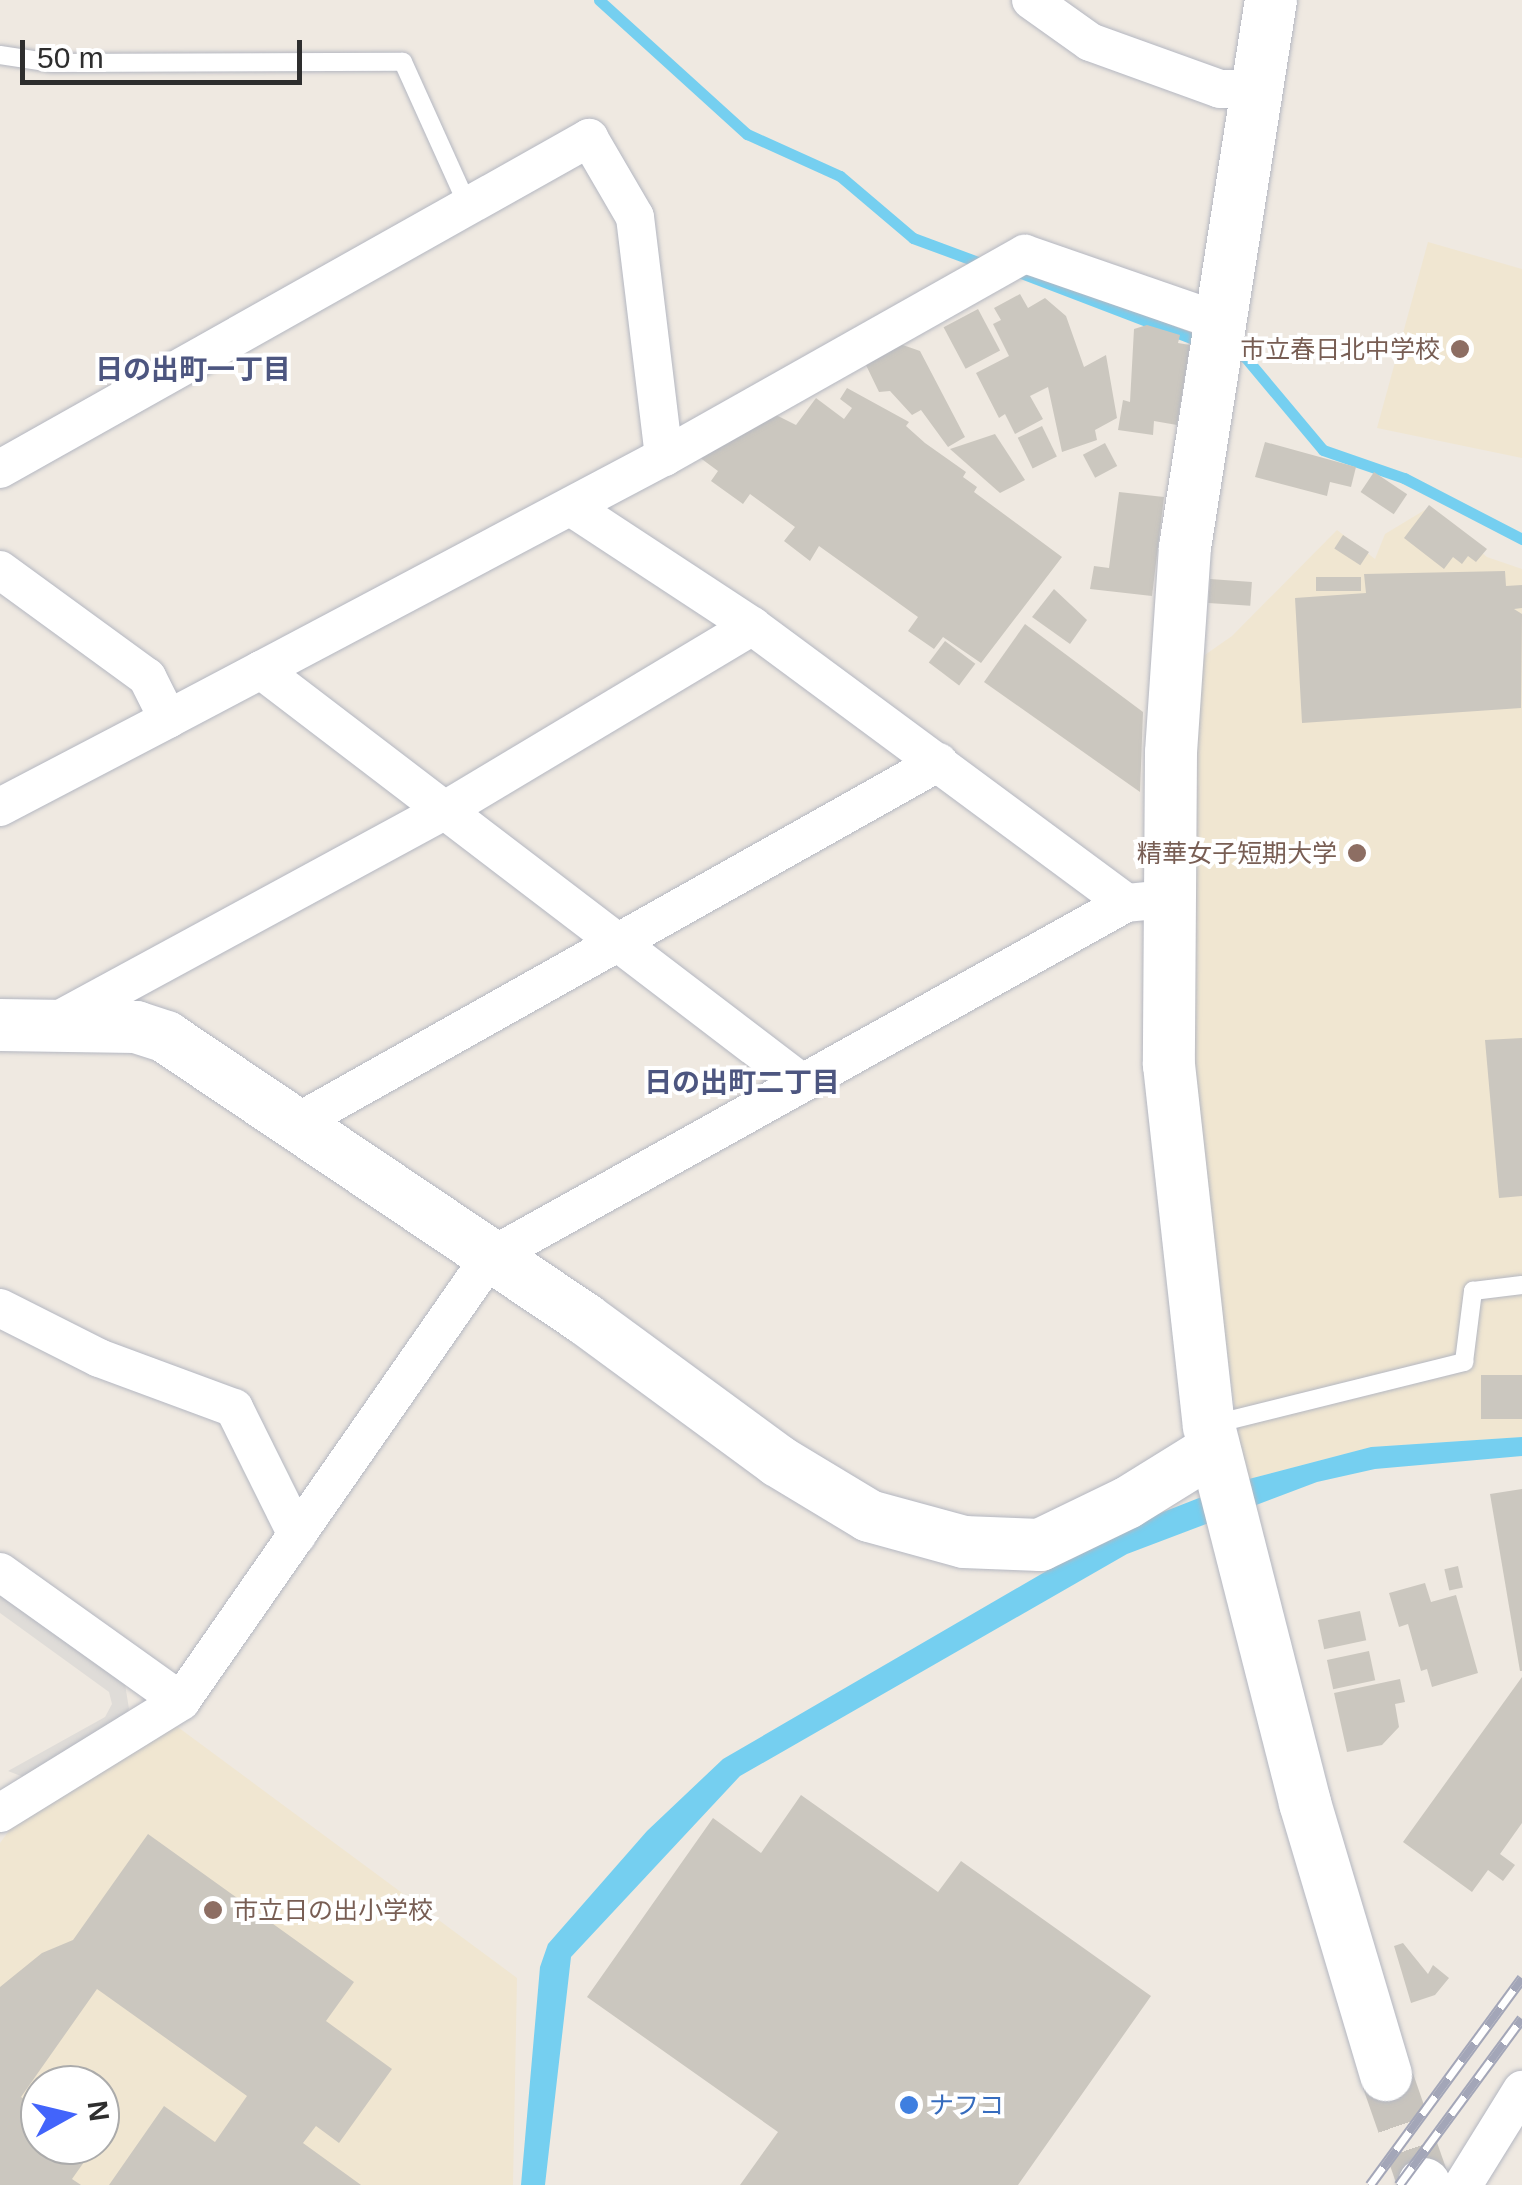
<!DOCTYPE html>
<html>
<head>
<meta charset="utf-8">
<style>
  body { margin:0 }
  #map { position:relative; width:1522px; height:2185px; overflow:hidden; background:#efe9e1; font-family:Arial,"Noto Sans JP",sans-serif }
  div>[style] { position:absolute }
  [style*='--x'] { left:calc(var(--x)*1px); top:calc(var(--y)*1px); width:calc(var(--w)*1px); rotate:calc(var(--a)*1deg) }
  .education>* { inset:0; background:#f0e6d1 }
  .plaza>* { inset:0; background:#dfdcd8 }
  .water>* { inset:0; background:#75cff0 }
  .stream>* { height:11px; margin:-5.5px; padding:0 5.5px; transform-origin:5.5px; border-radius:5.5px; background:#75cff0 }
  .building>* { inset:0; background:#cbc7bf; transform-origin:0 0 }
  .secondary-tunnel>* { height:52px; margin-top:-26px; transform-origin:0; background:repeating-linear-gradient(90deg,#c8c4bd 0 52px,transparent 0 78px) }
  .roads { filter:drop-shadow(0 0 2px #b4b7c1) drop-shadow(0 0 2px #b4b7c1) }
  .lane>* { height:18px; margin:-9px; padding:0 9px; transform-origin:9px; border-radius:9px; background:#fff }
  .street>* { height:38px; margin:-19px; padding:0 19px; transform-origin:19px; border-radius:19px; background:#fff }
  .secondary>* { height:52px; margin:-26px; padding:0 26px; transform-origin:26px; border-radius:26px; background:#fff }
  .rail>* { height:11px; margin-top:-5.5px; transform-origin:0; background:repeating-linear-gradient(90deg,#fff 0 22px,#a3a6b8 0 44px); box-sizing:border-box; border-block:2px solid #a3a6b8 }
  .dots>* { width:28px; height:28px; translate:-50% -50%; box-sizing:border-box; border:5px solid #fff; border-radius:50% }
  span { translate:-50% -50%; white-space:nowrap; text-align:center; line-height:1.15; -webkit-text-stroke:8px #fff; paint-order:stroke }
  .education-label { font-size:25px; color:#785e54 }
  .right { translate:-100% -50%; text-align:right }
  .left { translate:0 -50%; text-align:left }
  .shop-label { font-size:25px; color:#366cbe }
  .neighbourhood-label { font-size:28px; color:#4d5680; font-weight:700 }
  .north { position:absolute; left:20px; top:2065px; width:100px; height:100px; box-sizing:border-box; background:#fff; border:2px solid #ababab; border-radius:50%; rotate:82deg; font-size:28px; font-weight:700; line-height:40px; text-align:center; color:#2e2e2e }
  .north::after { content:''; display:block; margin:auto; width:35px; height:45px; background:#4264fb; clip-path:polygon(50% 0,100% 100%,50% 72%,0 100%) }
  .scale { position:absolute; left:20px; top:40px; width:282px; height:45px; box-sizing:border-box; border:5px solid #2e2e2e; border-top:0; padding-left:12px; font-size:30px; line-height:35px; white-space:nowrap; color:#2e2e2e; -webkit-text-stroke:8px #fff; paint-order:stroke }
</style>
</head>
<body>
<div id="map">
  <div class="education">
    <i style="clip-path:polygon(1428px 242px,1522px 269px,1522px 458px,1377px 428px)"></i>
    <i style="clip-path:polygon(1428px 508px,1487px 557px,1522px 569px,1522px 1437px,1371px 1447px,1245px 1480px,1184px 1048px,1199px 659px,1232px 636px,1337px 530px,1375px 559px,1385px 534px)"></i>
    <i style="clip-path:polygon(evenodd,171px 1722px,517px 1978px,513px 2185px,0 2185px,0 1843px,11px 1828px,171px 1722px,40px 2085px,100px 2085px,100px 2145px,40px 2145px,40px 2085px)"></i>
  </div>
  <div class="plaza">
    <i style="clip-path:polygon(0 1591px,125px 1684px,129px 1709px,116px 1728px,26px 1778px,8px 1771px,105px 1717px,112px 1704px,109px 1692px,0 1613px)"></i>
  </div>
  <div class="water">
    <i style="clip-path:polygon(1522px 1437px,1522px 1456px,1375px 1469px,1317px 1482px,1127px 1554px,740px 1776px,571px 1957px,545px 2185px,521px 2185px,540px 1967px,548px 1944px,647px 1831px,723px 1759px,1117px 1530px,1245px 1480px,1371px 1447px)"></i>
  </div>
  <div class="stream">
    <i style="--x:599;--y:0;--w:200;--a:42.2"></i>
    <i style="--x:747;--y:134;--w:102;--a:24.3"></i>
    <i style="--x:840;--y:176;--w:96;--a:40.3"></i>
    <i style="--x:913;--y:238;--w:78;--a:20.3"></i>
    <i style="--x:1013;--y:270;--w:202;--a:20.9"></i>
    <i style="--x:1229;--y:351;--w:17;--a:21"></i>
    <i style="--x:1245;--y:357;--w:121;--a:50"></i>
    <i style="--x:1323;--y:450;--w:86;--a:19.1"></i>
    <i style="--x:1404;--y:478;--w:133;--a:27.3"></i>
  </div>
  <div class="building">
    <i style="clip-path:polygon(1020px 294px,1028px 308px,1045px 298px,1066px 316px,1084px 367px,1106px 355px,1117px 418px,1095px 430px,1097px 440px,1062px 452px,1048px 387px,1030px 396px,1043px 419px,1015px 434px,1005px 414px,999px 418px,976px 373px,1009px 356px,993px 324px,1001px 320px,994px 308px)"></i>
    <i style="left:978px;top:309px;width:47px;height:39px;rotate:62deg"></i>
    <i style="clip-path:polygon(1147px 325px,1180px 335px,1178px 343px,1190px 345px,1177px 425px,1154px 421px,1153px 435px,1118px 430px,1123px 400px,1130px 402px,1134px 329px)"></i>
    <i style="clip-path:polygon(900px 344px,920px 351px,965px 437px,948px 447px,921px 410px,912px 415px,890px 391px,879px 392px,864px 361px)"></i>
    <i style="clip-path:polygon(847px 388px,909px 422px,906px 426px,925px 443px,966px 472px,963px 477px,977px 487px,974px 492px,1062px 557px,981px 663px,943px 637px,934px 649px,908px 631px,918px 617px,819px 546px,810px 561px,784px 541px,795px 527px,750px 494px,743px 504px,711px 481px,718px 471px,699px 457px,770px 412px,796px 425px,816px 398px,844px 419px,852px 408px,840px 399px)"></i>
    <i style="left:1042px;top:426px;width:34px;height:27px;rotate:64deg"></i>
    <i style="clip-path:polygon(995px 434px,1025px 480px,1000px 493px,950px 449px)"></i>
    <i style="clip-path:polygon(1265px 442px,1356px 467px,1351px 487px,1330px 482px,1327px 496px,1255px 477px)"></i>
    <i style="left:1105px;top:443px;width:26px;height:25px;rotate:62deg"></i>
    <i style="left:1374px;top:472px;width:40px;height:24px;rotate:34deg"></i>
    <i style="clip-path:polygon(1119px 492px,1164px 497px,1152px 596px,1090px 589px,1094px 566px,1109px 568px)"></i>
    <i style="clip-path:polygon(1429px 505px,1487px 549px,1476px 562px,1468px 556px,1462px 564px,1453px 557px,1444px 569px,1404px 538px)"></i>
    <i style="left:1343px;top:535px;width:31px;height:16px;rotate:33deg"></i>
    <i style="clip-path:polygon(1505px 571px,1506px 586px,1522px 585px,1522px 608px,1514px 609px,1522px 614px,1521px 708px,1302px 723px,1295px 598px,1366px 593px,1364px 574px)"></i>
    <i style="left:1361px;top:577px;width:14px;height:45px;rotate:90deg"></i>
    <i style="left:1210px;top:579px;width:42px;height:24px;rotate:4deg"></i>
    <i style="clip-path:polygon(1054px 589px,1087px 620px,1070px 644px,1032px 617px)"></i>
    <i style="clip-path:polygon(1025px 624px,1143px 712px,1140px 792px,984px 682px)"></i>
    <i style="left:945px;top:641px;width:38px;height:27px;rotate:37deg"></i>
    <i style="clip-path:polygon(1522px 1038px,1522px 1196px,1499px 1198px,1485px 1040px)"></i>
    <i style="left:1522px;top:1375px;width:44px;height:41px;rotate:90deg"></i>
    <i style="clip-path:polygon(1522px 1489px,1522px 1671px,1520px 1671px,1490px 1494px)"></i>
    <i style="left:1458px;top:1566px;width:22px;height:14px;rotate:77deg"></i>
    <i style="clip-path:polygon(1425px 1583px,1431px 1602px,1456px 1595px,1478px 1673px,1432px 1687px,1427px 1669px,1421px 1671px,1408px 1624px,1399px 1627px,1389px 1593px)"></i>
    <i style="left:1360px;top:1611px;width:30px;height:43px;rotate:78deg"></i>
    <i style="left:1369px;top:1651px;width:30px;height:43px;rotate:78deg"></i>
    <i style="clip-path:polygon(1522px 1677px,1522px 1823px,1500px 1854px,1515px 1865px,1503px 1881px,1488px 1870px,1472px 1892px,1403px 1842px)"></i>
    <i style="clip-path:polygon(1400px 1679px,1405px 1702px,1395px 1704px,1399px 1727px,1382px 1745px,1347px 1752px,1334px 1693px)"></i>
    <i style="clip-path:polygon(801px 1795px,938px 1892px,961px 1861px,1151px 1996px,1018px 2185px,740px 2185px,778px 2132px,587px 1997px,713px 1818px,761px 1853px)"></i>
    <i style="clip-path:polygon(148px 1834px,354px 1982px,326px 2021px,392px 2069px,339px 2143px,316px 2126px,303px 2143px,361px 2185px,109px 2185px,164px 2106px,215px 2142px,247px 2096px,97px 1989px,21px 2097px,40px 2110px,40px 2145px,94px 2148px,72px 2179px,81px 2185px,0 2185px,0 1987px,42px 1953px,73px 1940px)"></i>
    <i style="clip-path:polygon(1403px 1943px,1428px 1974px,1433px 1965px,1449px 1978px,1435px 1995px,1411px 2003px,1394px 1946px)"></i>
  </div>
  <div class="secondary-tunnel">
    <i style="--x:1386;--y:2075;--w:115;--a:70.8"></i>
  </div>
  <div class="roads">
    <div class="lane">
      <i style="--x:0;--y:55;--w:53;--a:8.7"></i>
      <i style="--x:52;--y:63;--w:351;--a:-0.2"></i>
      <i style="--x:403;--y:62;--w:158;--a:65.7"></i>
      <i style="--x:1214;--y:1424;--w:258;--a:-13.9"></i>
      <i style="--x:1464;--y:1362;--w:72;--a:-82.8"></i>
      <i style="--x:1473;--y:1291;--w:49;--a:-7"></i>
    </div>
    <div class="street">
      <i style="--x:1031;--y:0;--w:72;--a:35.4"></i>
      <i style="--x:1090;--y:42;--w:138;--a:19.9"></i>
      <i style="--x:1220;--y:89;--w:34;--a:0"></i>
      <i style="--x:0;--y:469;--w:676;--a:-29.33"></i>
      <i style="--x:589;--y:138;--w:91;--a:59.8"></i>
      <i style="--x:635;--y:217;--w:242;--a:83.1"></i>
      <i style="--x:571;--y:507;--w:217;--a:33.3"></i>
      <i style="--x:752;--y:626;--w:465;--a:36.5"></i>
      <i style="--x:0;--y:570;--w:182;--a:36.1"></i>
      <i style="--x:147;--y:677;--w:47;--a:63.4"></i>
      <i style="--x:168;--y:719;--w:105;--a:-27.8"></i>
      <i style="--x:261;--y:670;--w:676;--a:37.36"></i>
      <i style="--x:261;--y:670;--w:456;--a:-27.9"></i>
      <i style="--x:664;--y:457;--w:414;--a:-29.4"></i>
      <i style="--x:1025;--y:254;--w:204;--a:19.1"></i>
      <i style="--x:0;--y:807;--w:190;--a:-27.6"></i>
      <i style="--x:53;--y:1023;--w:446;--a:-28.5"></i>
      <i style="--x:445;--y:810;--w:358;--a:-30.9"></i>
      <i style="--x:291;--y:1126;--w:743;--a:-29.32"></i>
      <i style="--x:0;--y:1308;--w:111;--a:26.8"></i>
      <i style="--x:99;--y:1358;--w:144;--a:20.3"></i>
      <i style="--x:234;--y:1408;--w:142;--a:63.6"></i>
      <i style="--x:0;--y:1572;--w:222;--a:35.5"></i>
      <i style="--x:0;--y:1813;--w:213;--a:-31.7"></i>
      <i style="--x:181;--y:1701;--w:541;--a:-55.16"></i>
      <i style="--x:490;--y:1257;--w:728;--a:-29.1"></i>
      <i style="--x:1126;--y:903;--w:41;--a:-5.6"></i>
      <i style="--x:1463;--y:2185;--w:112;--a:-58.2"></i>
    </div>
    <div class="secondary">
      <i style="--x:1271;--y:0;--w:554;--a:98.93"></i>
      <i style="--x:1185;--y:547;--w:206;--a:93.9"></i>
      <i style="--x:1171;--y:753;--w:312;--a:90.4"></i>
      <i style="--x:1169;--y:1065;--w:363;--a:83.7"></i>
      <i style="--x:1209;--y:1426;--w:389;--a:75.7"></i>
      <i style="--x:1305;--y:1803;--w:284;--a:73.4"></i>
      <i style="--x:0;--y:1025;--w:136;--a:0.8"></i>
      <i style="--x:136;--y:1027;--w:32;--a:18"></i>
      <i style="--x:166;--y:1037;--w:505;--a:33.94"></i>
      <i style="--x:585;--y:1319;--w:240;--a:36.3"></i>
      <i style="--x:778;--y:1461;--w:106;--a:31.1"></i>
      <i style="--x:869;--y:1516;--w:98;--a:15.3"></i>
      <i style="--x:964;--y:1542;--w:76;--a:2.3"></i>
      <i style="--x:1040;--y:1545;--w:97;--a:-25.8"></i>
      <i style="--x:1127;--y:1503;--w:102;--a:-31.8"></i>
      <i style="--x:1424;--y:2184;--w:1;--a:45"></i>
    </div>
  </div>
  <div class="rail">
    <i style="--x:1370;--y:2185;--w:257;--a:-53.7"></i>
    <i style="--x:1399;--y:2185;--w:207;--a:-53.6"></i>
  </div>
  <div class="dots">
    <i style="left:1460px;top:349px;background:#8d6e63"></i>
    <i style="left:1357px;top:853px;background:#8d6e63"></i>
    <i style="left:213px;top:1910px;background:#8d6e63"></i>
    <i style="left:909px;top:2105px;background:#3f7fe0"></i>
  </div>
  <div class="education-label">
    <span class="right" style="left:1440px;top:349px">市立春日北中学校</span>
    <span class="right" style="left:1337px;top:853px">精華女子短期大学</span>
    <span class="left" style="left:233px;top:1910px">市立日の出小学校</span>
  </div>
  <div class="shop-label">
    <span class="left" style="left:929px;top:2105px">ナフコ</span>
  </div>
  <div class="neighbourhood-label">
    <span style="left:193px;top:370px">日の出町一丁目</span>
    <span style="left:742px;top:1083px">日の出町二丁目</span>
  </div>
  <div class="north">N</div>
  <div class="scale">50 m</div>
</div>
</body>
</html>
